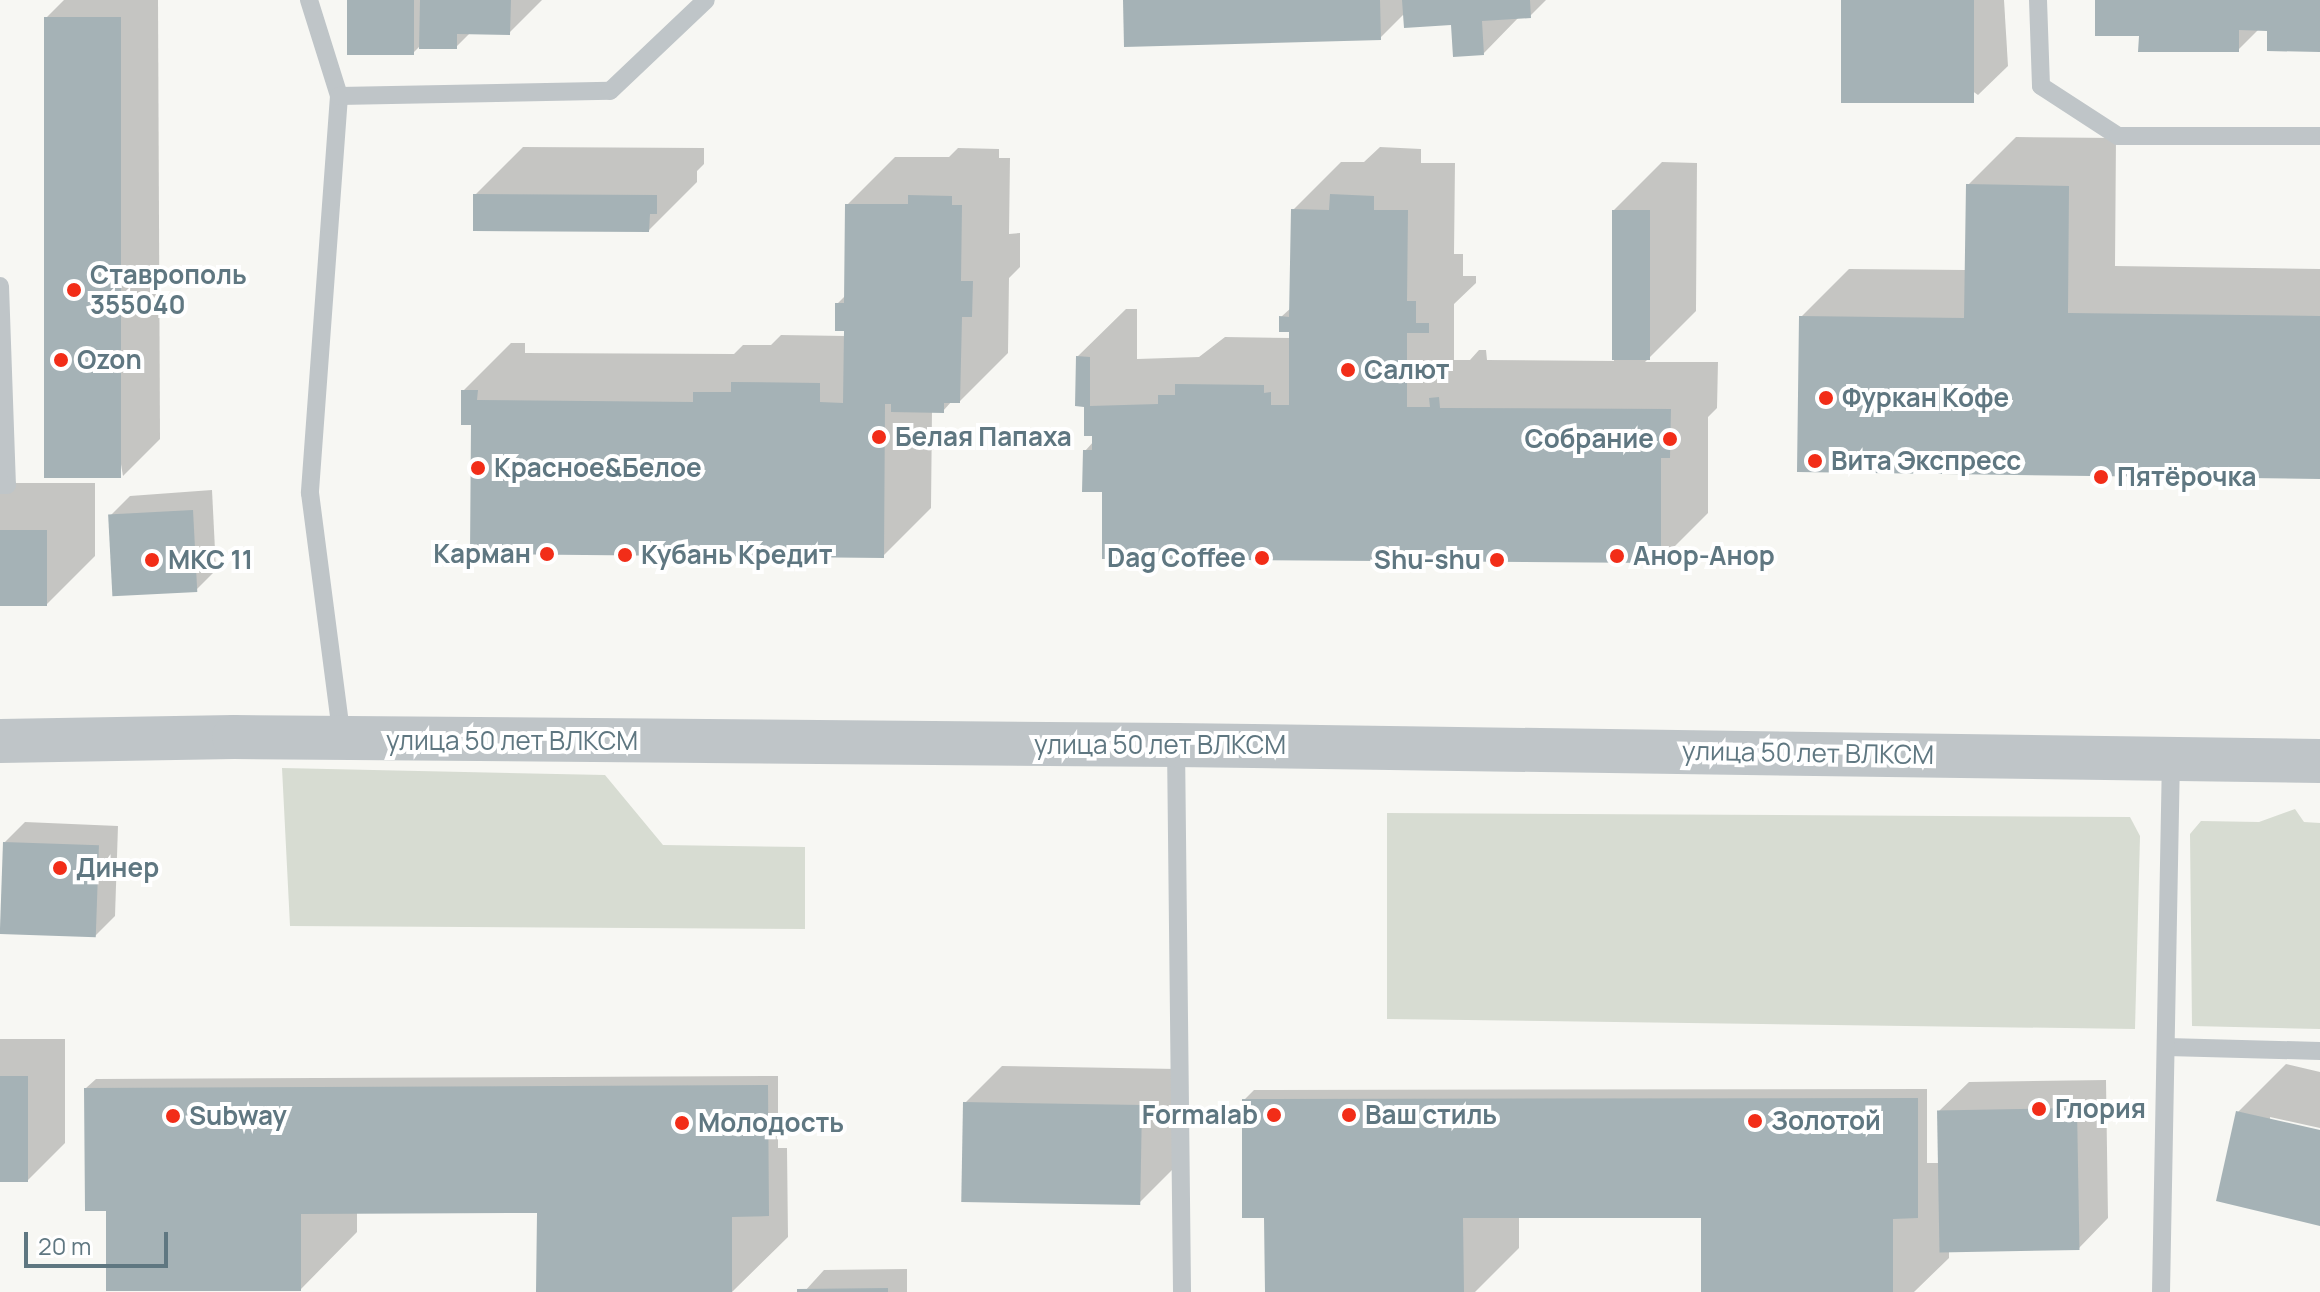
<!DOCTYPE html>
<html>
<head>
<meta charset="utf-8">
<style>
  body { margin:0 }
  #map { position:relative; width:2320px; height:1292px; overflow:hidden; background:#f7f7f3; font-family:Manrope,sans-serif }
  div>[style] { position:absolute }
  [style*='--x'] { left:calc(var(--x)*1px); top:calc(var(--y)*1px); width:calc(var(--w)*1px); rotate:calc(var(--a)*1deg) }
  .green>* { inset:0; background:#d7dcd2 }
  .shadow>* { inset:0; background:#0003 }
  .building>* { inset:0; background:#a5b2b6; transform-origin:0 0 }
  .service>* { height:18px; margin:-9px; padding:0 9px; transform-origin:9px; border-radius:9px; background:#bfc5c8 }
  .tertiary>* { height:44px; margin:-22px; padding:0 22px; transform-origin:22px; border-radius:22px; background:#bfc5c8 }
  .dots>* { width:22px; height:22px; translate:-50% -50%; box-sizing:border-box; border:4px solid #fff; border-radius:50% }
  span { translate:-50% -50%; white-space:nowrap; text-align:center; line-height:1.15; -webkit-text-stroke:8px #fff; paint-order:stroke }
  .poi-label { font-size:26px; color:#5f7781; font-weight:700 }
  .left { translate:0 -50%; text-align:left }
  .right { translate:-100% -50%; text-align:right }
  .street-label { font-size:26px; color:#5f7781 }
  .scale { position:absolute; left:24px; top:1232px; width:144px; height:36px; box-sizing:border-box; border:4px solid #5f7781; border-top:0; padding-left:10px; font-size:24px; line-height:28px; white-space:nowrap; color:#5f7781; -webkit-text-stroke:6px #fff; paint-order:stroke }
</style>
</head>
<body>
<div id="map">
  <div class="green">
    <i style="clip-path:polygon(282px 768px,605px 775px,663px 845px,805px 847px,805px 929px,290px 926px)"></i>
    <i style="clip-path:polygon(2295px 809px,2304px 822px,2320px 823px,2320px 1029px,2192px 1026px,2190px 834px,2201px 821px,2259px 822px)"></i>
    <i style="clip-path:polygon(1387px 813px,2130px 817px,2140px 836px,2135px 1029px,1387px 1019px)"></i>
  </div>
  <div class="shadow">
    <i style="clip-path:polygon(64px 0,158px 0,160px 439px,123px 476px,46px 18px)"></i>
    <i style="clip-path:polygon(349px 0,542px 0,509px 33px,471px 32px,456px 47px,419px 47px,413px 53px)"></i>
    <i style="clip-path:polygon(1125px 0,1546px 0,1530px 16px,1520px 16px,1483px 54px,1452px 23px,1405px 13px,1380px 38px)"></i>
    <i style="clip-path:polygon(1843px 0,2004px 0,2008px 66px,1978px 95px)"></i>
    <i style="clip-path:polygon(2097px 0,2320px 0,2320px 50px,2269px 29px,2260px 28px,2238px 50px,2141px 34px)"></i>
    <i style="clip-path:polygon(2016px 137px,2116px 138px,2115px 266px,2320px 269px,2320px 477px,1801px 317px,1849px 269px,1967px 270px,1968px 185px)"></i>
    <i style="clip-path:polygon(523px 147px,704px 148px,704px 164px,697px 171px,697px 182px,649px 230px,475px 195px)"></i>
    <i style="clip-path:polygon(1380px 147px,1421px 149px,1421px 163px,1455px 163px,1454px 254px,1463px 254px,1463px 276px,1476px 276px,1476px 283px,1454px 304px,1454px 360px,1470px 360px,1479px 350px,1486px 350px,1487px 360px,1614px 361px,1614px 210px,1662px 162px,1697px 163px,1696px 311px,1645px 362px,1718px 362px,1717px 408px,1708px 417px,1708px 513px,1660px 561px,1104px 490px,1085px 451px,1094px 441px,1077px 357px,1126px 309px,1137px 309px,1137px 359px,1199px 357px,1225px 337px,1291px 338px,1291px 330px,1281px 317px,1292px 307px,1293px 210px,1341px 162px,1364px 162px)"></i>
    <i style="clip-path:polygon(958px 148px,999px 149px,999px 158px,1010px 158px,1009px 234px,1020px 233px,1020px 267px,1009px 278px,1008px 353px,960px 401px,952px 401px,943px 411px,932px 410px,931px 508px,883px 556px,473px 424px,463px 391px,511px 343px,525px 343px,525px 353px,734px 354px,743px 345px,771px 345px,781px 335px,846px 336px,837px 304px,846px 295px,847px 205px,895px 157px,949px 157px)"></i>
    <i style="clip-path:polygon(0 483px,95px 483px,95px 556px,47px 604px,0 604px)"></i>
    <i style="clip-path:polygon(212px 490px,216px 570px,196px 590px,110px 516px,130px 496px)"></i>
    <i style="clip-path:polygon(25px 822px,118px 826px,115px 916px,95px 936px,5px 842px)"></i>
    <i style="clip-path:polygon(0 1039px,65px 1039px,65px 1143px,28px 1180px,0 1180px)"></i>
    <i style="clip-path:polygon(2286px 1064px,2320px 1072px,2320px 1128px,2270px 1117px,2270px 1121px,2320px 1132px,2320px 1223px,2238px 1112px)"></i>
    <i style="clip-path:polygon(1002px 1066px,1178px 1069px,1176px 1166px,1139px 1203px,965px 1103px)"></i>
    <i style="clip-path:polygon(778px 1076px,778px 1148px,787px 1148px,788px 1237px,732px 1292px,538px 1292px,538px 1211px,357px 1212px,357px 1232px,301px 1289px,108px 1206px,86px 1088px,96px 1079px)"></i>
    <i style="clip-path:polygon(2106px 1080px,2108px 1218px,2079px 1248px,1949px 1250px,1949px 1258px,1914px 1292px,1703px 1292px,1706px 1216px,1519px 1216px,1519px 1248px,1475px 1292px,1267px 1292px,1266px 1216px,1244px 1100px,1254px 1090px,1927px 1089px,1927px 1163px,1940px 1163px,1939px 1111px,1969px 1082px)"></i>
    <i style="clip-path:polygon(907px 1269px,907px 1292px,804px 1292px,824px 1270px)"></i>
  </div>
  <div class="building">
    <i style="left:347px;top:0;width:67px;height:55px"></i>
    <i style="clip-path:polygon(420px 0,511px 0,510px 35px,457px 34px,457px 49px,419px 49px)"></i>
    <i style="clip-path:polygon(1123px 0,1380px 0,1381px 40px,1124px 47px)"></i>
    <i style="clip-path:polygon(1402px 0,1530px 0,1531px 18px,1482px 21px,1484px 55px,1453px 57px,1451px 25px,1404px 28px)"></i>
    <i style="left:1841px;top:0;width:133px;height:103px"></i>
    <i style="clip-path:polygon(2095px 0,2320px 0,2320px 52px,2267px 51px,2267px 31px,2239px 30px,2239px 52px,2138px 52px,2139px 36px,2095px 36px)"></i>
    <i style="left:44px;top:17px;width:77px;height:461px"></i>
    <i style="clip-path:polygon(1966px 184px,2069px 186px,2068px 313px,2320px 316px,2320px 479px,1797px 472px,1799px 316px,1964px 318px)"></i>
    <i style="clip-path:polygon(473px 194px,657px 195px,657px 214px,650px 214px,649px 232px,473px 231px)"></i>
    <i style="clip-path:polygon(1330px 194px,1374px 196px,1374px 210px,1408px 210px,1407px 301px,1416px 301px,1416px 323px,1429px 323px,1429px 333px,1407px 333px,1407px 407px,1430px 407px,1429px 398px,1439px 397px,1440px 408px,1671px 409px,1670px 458px,1661px 458px,1661px 563px,1102px 559px,1102px 492px,1082px 492px,1083px 450px,1092px 450px,1092px 436px,1084px 436px,1084px 407px,1075px 406px,1076px 356px,1090px 357px,1090px 406px,1158px 404px,1158px 395px,1175px 395px,1175px 384px,1264px 385px,1264px 393px,1271px 392px,1271px 405px,1289px 405px,1289px 332px,1279px 332px,1279px 316px,1289px 317px,1291px 209px,1329px 210px)"></i>
    <i style="clip-path:polygon(908px 195px,952px 196px,952px 205px,962px 205px,961px 281px,973px 281px,972px 317px,962px 317px,960px 403px,944px 403px,944px 413px,891px 412px,891px 404px,885px 404px,884px 558px,470px 554px,471px 425px,461px 425px,461px 390px,478px 390px,477px 400px,693px 402px,693px 392px,731px 392px,731px 382px,820px 383px,820px 402px,843px 403px,844px 331px,835px 331px,835px 303px,844px 303px,845px 204px,908px 204px)"></i>
    <i style="left:1612px;top:210px;width:38px;height:150px"></i>
    <i style="left:193px;top:510px;width:82px;height:85px;rotate:87deg"></i>
    <i style="left:0;top:530px;width:47px;height:76px"></i>
    <i style="left:3px;top:842px;width:96px;height:92px;rotate:2deg"></i>
    <i style="left:0;top:1076px;width:28px;height:106px"></i>
    <i style="clip-path:polygon(768px 1085px,769px 1216px,732px 1217px,732px 1292px,536px 1292px,537px 1213px,301px 1214px,301px 1291px,106px 1291px,106px 1211px,85px 1211px,84px 1088px)"></i>
    <i style="clip-path:polygon(1918px 1098px,1918px 1218px,1893px 1219px,1893px 1292px,1701px 1292px,1701px 1218px,1463px 1218px,1464px 1292px,1265px 1292px,1264px 1218px,1242px 1218px,1242px 1099px)"></i>
    <i style="left:963px;top:1102px;width:179px;height:100px;rotate:1deg"></i>
    <i style="left:2077px;top:1108px;width:142px;height:140px;rotate:89deg"></i>
    <i style="clip-path:polygon(2236px 1111px,2320px 1130px,2320px 1226px,2216px 1201px)"></i>
    <i style="clip-path:polygon(888px 1288px,888px 1292px,797px 1292px,797px 1289px)"></i>
  </div>
  <div class="service">
    <i style="--x:309;--y:0;--w:101;--a:72.6"></i>
    <i style="--x:339;--y:96;--w:398;--a:94.2"></i>
    <i style="--x:310;--y:493;--w:247;--a:82.6"></i>
    <i style="--x:2038;--y:0;--w:86;--a:88"></i>
    <i style="--x:2041;--y:86;--w:92;--a:33"></i>
    <i style="--x:2118;--y:136;--w:202;--a:0"></i>
    <i style="--x:339;--y:96;--w:271;--a:-1.1"></i>
    <i style="--x:610;--y:91;--w:132;--a:-43.5"></i>
    <i style="--x:0;--y:286;--w:199;--a:88"></i>
    <i style="--x:7;--y:485;--w:7;--a:180"></i>
    <i style="--x:1176;--y:745;--w:547;--a:89.37"></i>
    <i style="--x:2167;--y:1047;--w:153;--a:1.5"></i>
    <i style="--x:2161;--y:1292;--w:533;--a:-88.93"></i>
  </div>
  <div class="tertiary">
    <i style="--x:0;--y:741;--w:234;--a:-1"></i>
    <i style="--x:234;--y:737;--w:942;--a:0.49"></i>
    <i style="--x:1176;--y:745;--w:1144;--a:0.8"></i>
  </div>
  <div class="dots">
    <i style="left:74px;top:290px;background:#f22d18"></i>
    <i style="left:61px;top:360px;background:#f22d18"></i>
    <i style="left:1348px;top:370px;background:#f22d18"></i>
    <i style="left:1826px;top:398px;background:#f22d18"></i>
    <i style="left:879px;top:437px;background:#f22d18"></i>
    <i style="left:1670px;top:439px;background:#f22d18"></i>
    <i style="left:1815px;top:461px;background:#f22d18"></i>
    <i style="left:478px;top:468px;background:#f22d18"></i>
    <i style="left:2101px;top:477px;background:#f22d18"></i>
    <i style="left:547px;top:554px;background:#f22d18"></i>
    <i style="left:625px;top:555px;background:#f22d18"></i>
    <i style="left:1617px;top:556px;background:#f22d18"></i>
    <i style="left:1262px;top:558px;background:#f22d18"></i>
    <i style="left:152px;top:560px;background:#f22d18"></i>
    <i style="left:1497px;top:560px;background:#f22d18"></i>
    <i style="left:60px;top:868px;background:#f22d18"></i>
    <i style="left:2039px;top:1109px;background:#f22d18"></i>
    <i style="left:1274px;top:1115px;background:#f22d18"></i>
    <i style="left:1349px;top:1115px;background:#f22d18"></i>
    <i style="left:173px;top:1116px;background:#f22d18"></i>
    <i style="left:1755px;top:1121px;background:#f22d18"></i>
    <i style="left:682px;top:1123px;background:#f22d18"></i>
  </div>
  <div class="poi-label">
    <span class="left" style="left:90px;top:290px">Ставрополь<br>355040</span>
    <span class="left" style="left:77px;top:360px">Ozon</span>
    <span class="left" style="left:1364px;top:370px">Салют</span>
    <span class="left" style="left:1842px;top:398px">Фуркан Кофе</span>
    <span class="left" style="left:895px;top:437px">Белая Папаха</span>
    <span class="right" style="left:1654px;top:439px">Собрание</span>
    <span class="left" style="left:1831px;top:461px">Вита Экспресс</span>
    <span class="left" style="left:494px;top:468px">Красное&amp;Белое</span>
    <span class="left" style="left:2117px;top:477px">Пятёрочка</span>
    <span class="right" style="left:531px;top:554px">Карман</span>
    <span class="left" style="left:641px;top:555px">Кубань Кредит</span>
    <span class="left" style="left:1633px;top:556px">Анор-Анор</span>
    <span class="right" style="left:1246px;top:558px">Dag Coffee</span>
    <span class="left" style="left:168px;top:560px">МКС 11</span>
    <span class="right" style="left:1481px;top:560px">Shu-shu</span>
    <span class="left" style="left:76px;top:868px">Динер</span>
    <span class="left" style="left:2055px;top:1109px">Глория</span>
    <span class="right" style="left:1258px;top:1115px">Formalab</span>
    <span class="left" style="left:1365px;top:1115px">Ваш стиль</span>
    <span class="left" style="left:189px;top:1116px">Subway</span>
    <span class="left" style="left:1771px;top:1121px">Золотой</span>
    <span class="left" style="left:698px;top:1123px">Молодость</span>
  </div>
  <div class="street-label">
    <span style="left:512px;top:741px">улица 50 лет ВЛКСМ</span>
    <span style="left:1160px;top:745px">улица 50 лет ВЛКСМ</span>
    <span style="left:1808px;top:753px;rotate:1deg">улица 50 лет ВЛКСМ</span>
  </div>
  <div class="scale">20 m</div>
</div>
</body>
</html>
